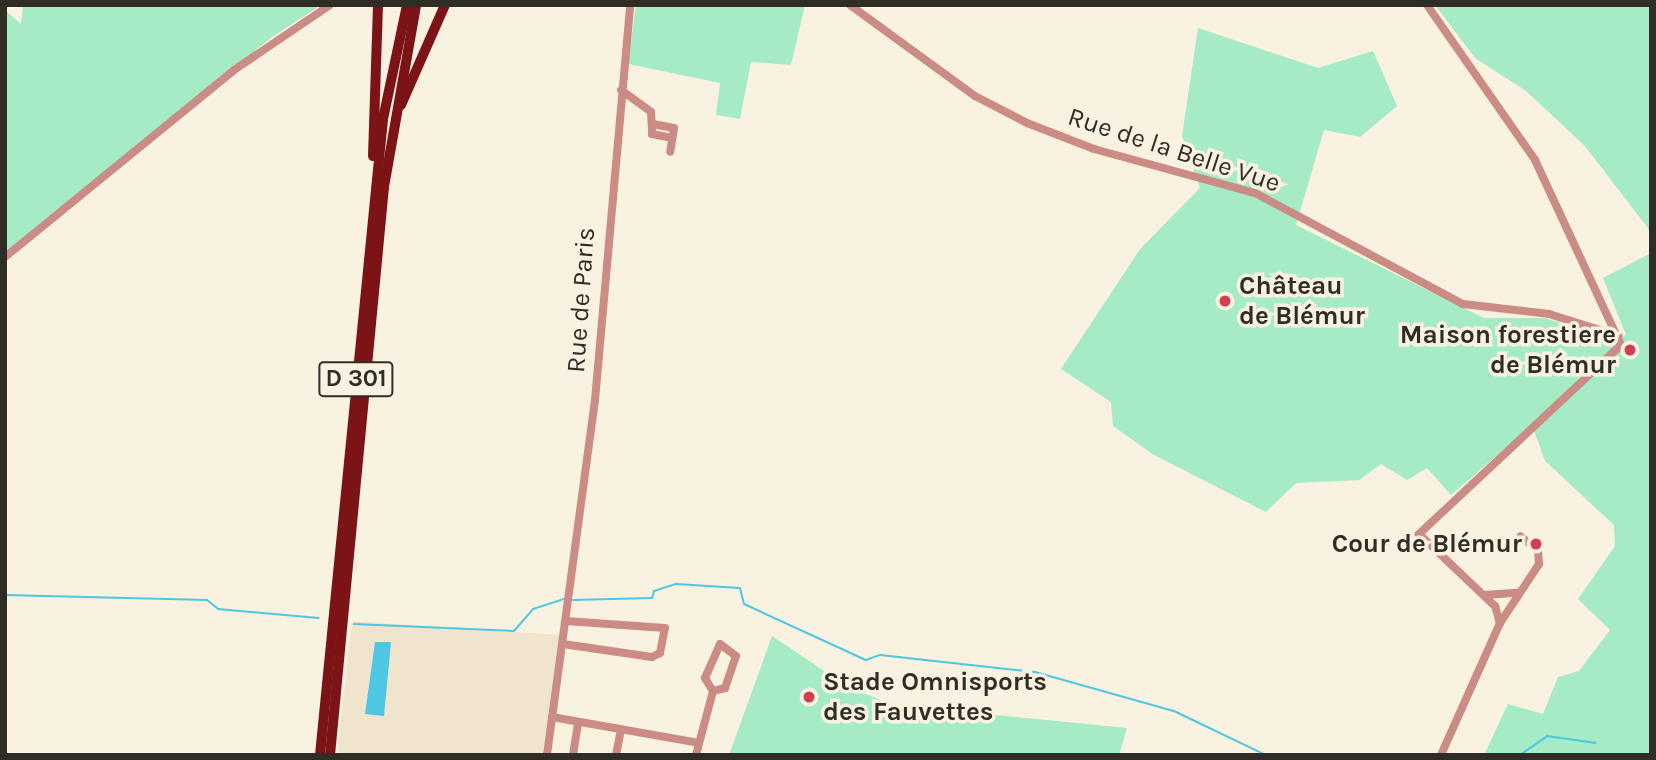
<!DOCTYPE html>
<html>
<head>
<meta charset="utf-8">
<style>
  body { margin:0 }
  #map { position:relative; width:1656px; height:760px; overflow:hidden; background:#faf2e0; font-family:Karla,sans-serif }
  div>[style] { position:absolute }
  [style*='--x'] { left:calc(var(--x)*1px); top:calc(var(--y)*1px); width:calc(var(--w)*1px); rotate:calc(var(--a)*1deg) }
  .built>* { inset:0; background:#f0e5cc }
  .green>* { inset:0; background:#a4ebc6 }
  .water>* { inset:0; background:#4dc7e4 }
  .stream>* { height:2px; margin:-1px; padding:0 1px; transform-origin:1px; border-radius:1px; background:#4dc7e4 }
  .minor>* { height:8px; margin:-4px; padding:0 4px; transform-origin:4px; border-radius:4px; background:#cb8c86 }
  .highway>* { height:10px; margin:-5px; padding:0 5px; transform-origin:5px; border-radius:5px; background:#7c1317 }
  .dots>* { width:19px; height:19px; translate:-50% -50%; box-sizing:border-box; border:4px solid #faf2e0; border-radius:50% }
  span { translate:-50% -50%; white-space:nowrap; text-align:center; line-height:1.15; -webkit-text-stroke:7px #faf2e0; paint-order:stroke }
  .shield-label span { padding:2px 5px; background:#faf2e0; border:2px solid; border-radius:5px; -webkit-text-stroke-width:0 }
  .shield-label { font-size:24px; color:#302d26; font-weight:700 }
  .street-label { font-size:26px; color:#302d26 }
  .poi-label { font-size:26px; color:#302d26; font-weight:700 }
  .left { translate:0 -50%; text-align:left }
  .right { translate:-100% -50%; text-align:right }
  .frame { position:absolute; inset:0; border:7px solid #302d26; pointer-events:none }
</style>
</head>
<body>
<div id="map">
  <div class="built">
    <i style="clip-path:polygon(352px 621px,560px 635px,545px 755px,337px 755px)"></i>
  </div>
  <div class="green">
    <i style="clip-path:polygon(23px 5px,321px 5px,272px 37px,5px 252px,5px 10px,21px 24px)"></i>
    <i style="clip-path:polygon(636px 5px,805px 5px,791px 65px,751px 62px,740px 119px,716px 115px,720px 83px,628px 64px)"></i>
    <i style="clip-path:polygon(1435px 5px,1651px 5px,1651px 232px,1584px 145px,1526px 91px,1475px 58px)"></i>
    <i style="clip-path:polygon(1198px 28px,1318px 68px,1373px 51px,1397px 106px,1360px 137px,1324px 130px,1296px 225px,1484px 318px,1544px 318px,1614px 339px,1626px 335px,1603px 278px,1651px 253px,1651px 755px,1484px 755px,1508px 704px,1543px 714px,1558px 677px,1579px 671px,1610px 630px,1578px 599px,1615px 546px,1614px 525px,1545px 461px,1532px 425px,1451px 495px,1427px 468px,1407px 480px,1381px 464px,1359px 480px,1296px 483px,1266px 512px,1154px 455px,1113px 426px,1111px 402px,1061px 369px,1140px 249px,1200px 188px,1182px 136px)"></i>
    <i style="clip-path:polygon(772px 636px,848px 687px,894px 705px,1127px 728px,1119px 755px,729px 755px)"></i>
  </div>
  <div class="water">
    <i style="clip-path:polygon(375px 642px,391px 642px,384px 716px,365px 714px)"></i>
  </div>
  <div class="stream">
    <i style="--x:5;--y:595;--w:202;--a:1.4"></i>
    <i style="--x:207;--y:600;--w:14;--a:39"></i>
    <i style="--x:218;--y:609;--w:101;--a:5.1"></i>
    <i style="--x:573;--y:600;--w:79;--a:-1.5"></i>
    <i style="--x:652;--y:598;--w:7;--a:-74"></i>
    <i style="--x:654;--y:591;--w:23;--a:-18"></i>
    <i style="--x:676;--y:584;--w:64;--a:3.6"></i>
    <i style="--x:740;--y:588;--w:16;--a:76"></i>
    <i style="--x:744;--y:604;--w:134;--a:24.7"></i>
    <i style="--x:866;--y:660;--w:15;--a:-20"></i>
    <i style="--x:880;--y:655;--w:156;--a:6.3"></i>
    <i style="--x:1035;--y:672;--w:144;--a:15.7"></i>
    <i style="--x:1174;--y:711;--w:102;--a:25.6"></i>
    <i style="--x:354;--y:624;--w:160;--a:2.5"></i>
    <i style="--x:514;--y:631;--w:29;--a:-49"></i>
    <i style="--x:533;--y:609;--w:32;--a:-18"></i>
    <i style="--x:1520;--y:755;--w:33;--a:-35"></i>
    <i style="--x:1547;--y:736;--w:49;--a:8.3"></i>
  </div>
  <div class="minor">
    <i style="--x:850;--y:5;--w:155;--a:36.1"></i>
    <i style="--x:975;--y:96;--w:59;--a:27.4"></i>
    <i style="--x:1027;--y:123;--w:72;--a:21.2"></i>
    <i style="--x:1094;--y:149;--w:167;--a:15.3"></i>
    <i style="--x:1255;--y:193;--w:236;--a:28.1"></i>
    <i style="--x:1463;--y:304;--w:87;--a:6.6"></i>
    <i style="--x:1549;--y:314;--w:73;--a:17.4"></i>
    <i style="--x:1427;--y:5;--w:189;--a:55.1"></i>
    <i style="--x:1535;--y:160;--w:204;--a:65.1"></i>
    <i style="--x:1621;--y:345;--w:277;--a:136.9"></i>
    <i style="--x:1419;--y:534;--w:105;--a:43.5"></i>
    <i style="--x:1495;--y:606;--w:18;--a:74"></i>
    <i style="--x:1500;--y:623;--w:145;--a:114.1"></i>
    <i style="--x:621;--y:90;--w:37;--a:36"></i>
    <i style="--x:651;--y:112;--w:22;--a:87"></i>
    <i style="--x:652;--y:134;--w:20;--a:11"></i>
    <i style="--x:653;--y:124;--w:21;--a:11"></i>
    <i style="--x:674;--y:128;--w:24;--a:99"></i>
    <i style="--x:5;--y:257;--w:296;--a:-39.2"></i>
    <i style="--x:234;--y:70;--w:116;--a:-34.1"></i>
    <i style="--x:1485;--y:595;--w:32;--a:-4"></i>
    <i style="--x:1500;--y:623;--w:71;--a:-56.5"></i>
    <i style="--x:1539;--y:564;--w:13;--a:-94"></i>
    <i style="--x:1538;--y:551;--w:23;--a:-140"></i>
    <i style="--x:563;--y:644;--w:90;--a:8.3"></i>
    <i style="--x:652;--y:657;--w:9;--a:-27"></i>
    <i style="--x:660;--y:653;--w:25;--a:-79"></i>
    <i style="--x:665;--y:628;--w:99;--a:-176"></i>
    <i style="--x:720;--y:644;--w:20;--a:37"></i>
    <i style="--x:736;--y:656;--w:34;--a:109"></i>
    <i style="--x:725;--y:688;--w:12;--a:166"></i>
    <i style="--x:713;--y:691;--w:15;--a:-122"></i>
    <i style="--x:705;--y:678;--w:37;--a:-66"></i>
    <i style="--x:552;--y:717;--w:149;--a:10"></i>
    <i style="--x:547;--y:755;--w:358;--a:-82.3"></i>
    <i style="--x:595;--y:400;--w:397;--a:-84.9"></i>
    <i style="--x:573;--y:755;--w:32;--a:-81"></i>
    <i style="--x:616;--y:755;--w:26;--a:-79"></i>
    <i style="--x:696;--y:755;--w:66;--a:-75.1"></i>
  </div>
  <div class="highway">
    <i style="--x:401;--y:105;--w:109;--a:-66.3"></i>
    <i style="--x:373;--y:156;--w:151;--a:-88.1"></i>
    <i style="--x:320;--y:755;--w:639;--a:-84.34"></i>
    <i style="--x:383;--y:119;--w:116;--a:-78.1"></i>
    <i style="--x:330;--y:755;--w:571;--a:-84.57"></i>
    <i style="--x:384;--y:187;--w:185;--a:-80"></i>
  </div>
  <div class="dots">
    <i style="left:1225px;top:301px;background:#d0404f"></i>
    <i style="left:1630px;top:350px;background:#d0404f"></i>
    <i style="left:1536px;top:544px;background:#d0404f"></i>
    <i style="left:809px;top:697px;background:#d0404f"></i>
  </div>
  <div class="shield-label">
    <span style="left:356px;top:379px">D 301</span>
  </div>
  <div class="street-label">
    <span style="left:1174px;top:150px;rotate:18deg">Rue de la Belle Vue</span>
    <span style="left:581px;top:300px;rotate:-86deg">Rue de Paris</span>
  </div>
  <div class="poi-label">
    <span class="left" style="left:1239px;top:301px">Château<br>de Blémur</span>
    <span class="right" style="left:1616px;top:350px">Maison forestiere<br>de Blémur</span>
    <span class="right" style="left:1522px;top:544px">Cour de Blémur</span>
    <span class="left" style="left:823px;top:697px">Stade Omnisports<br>des Fauvettes</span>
  </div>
  <div class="frame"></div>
</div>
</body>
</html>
